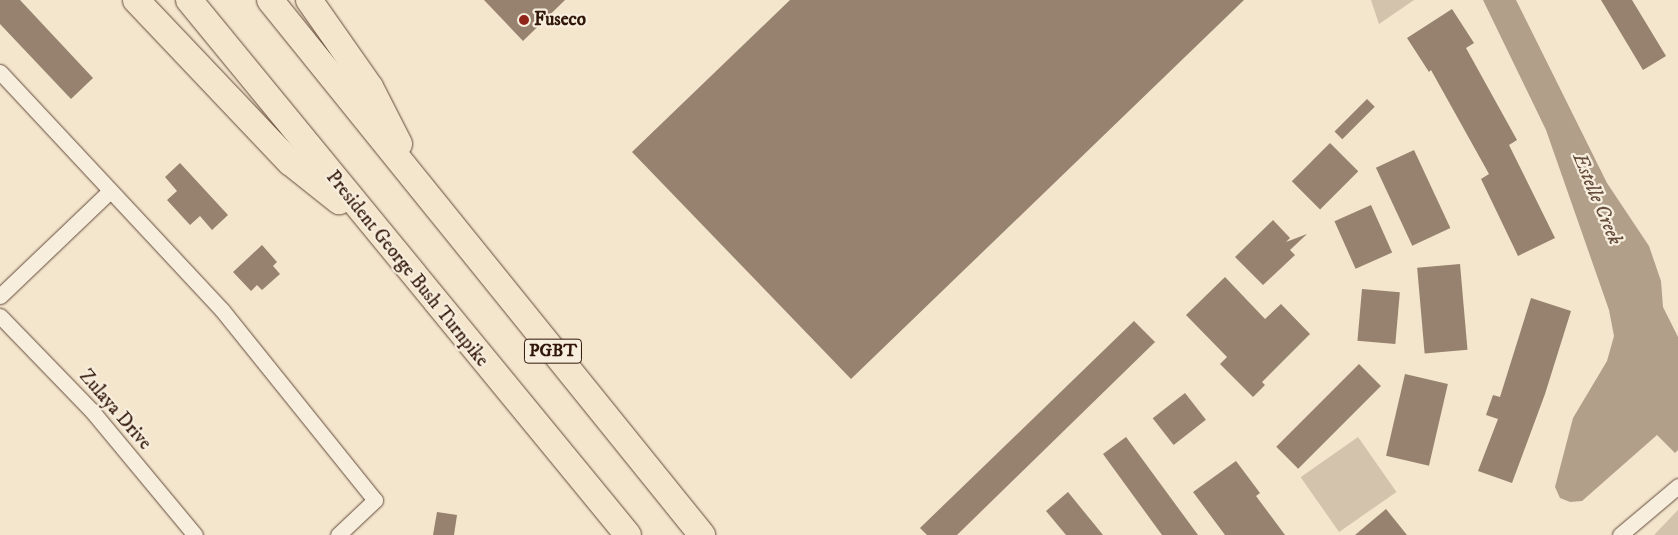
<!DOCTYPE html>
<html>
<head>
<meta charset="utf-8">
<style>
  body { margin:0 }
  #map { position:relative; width:1678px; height:535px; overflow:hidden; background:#f4e5cd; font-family:"IM FELL DW Pica",serif }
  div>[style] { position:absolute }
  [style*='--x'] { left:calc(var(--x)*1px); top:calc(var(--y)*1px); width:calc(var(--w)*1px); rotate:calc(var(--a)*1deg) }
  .green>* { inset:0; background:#d3c2ac; transform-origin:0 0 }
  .water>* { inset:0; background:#b29f8a }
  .building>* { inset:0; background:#96826e; transform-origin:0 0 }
  .roads { filter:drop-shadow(0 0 1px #624a39) drop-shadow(0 0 1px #624a39) }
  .minor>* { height:15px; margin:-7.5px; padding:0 7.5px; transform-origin:7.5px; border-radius:7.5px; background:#f8eede }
  .motorway>* { height:26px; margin:-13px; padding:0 13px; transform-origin:13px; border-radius:13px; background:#f4e5cd }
  .dots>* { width:14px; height:14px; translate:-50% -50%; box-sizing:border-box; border:2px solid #f8eede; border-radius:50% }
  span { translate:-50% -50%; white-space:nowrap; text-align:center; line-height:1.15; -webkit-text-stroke:4.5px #f8eede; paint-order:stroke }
  .shield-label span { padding:1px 4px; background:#f8eede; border:1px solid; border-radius:4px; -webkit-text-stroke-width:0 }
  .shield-label { font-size:18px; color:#311708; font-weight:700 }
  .poi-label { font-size:19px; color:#311708; font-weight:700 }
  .left { translate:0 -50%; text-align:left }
  .street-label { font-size:19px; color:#311708 }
  .water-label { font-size:20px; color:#654d3c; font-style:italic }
</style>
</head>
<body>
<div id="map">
  <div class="green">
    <i style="clip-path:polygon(1371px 0,1414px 0,1379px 24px)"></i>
    <i style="left:1358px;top:437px;width:67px;height:70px;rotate:55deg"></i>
    <i style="clip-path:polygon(1678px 510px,1678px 535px,1654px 535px)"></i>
  </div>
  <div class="water">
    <i style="clip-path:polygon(1483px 0,1516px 0,1607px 183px,1649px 246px,1661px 281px,1663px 307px,1678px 337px,1678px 450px,1675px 453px,1657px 435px,1582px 501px,1570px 502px,1560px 498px,1555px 487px,1573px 418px,1607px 361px,1614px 336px,1609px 310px,1546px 130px)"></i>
  </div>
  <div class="building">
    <i style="clip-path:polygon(0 0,20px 0,93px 78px,71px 99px,0 24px)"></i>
    <i style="clip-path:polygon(484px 0,565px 0,523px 41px)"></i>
    <i style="clip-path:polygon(790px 0,1244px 0,851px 379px,632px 152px)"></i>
    <i style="clip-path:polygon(1601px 0,1632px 0,1666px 56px,1643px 70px)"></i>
    <i style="clip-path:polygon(1452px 9px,1474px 43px,1466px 48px,1517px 140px,1509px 145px,1555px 238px,1518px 256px,1481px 179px,1489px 174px,1431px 70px,1429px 72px,1407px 38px)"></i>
    <i style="left:1367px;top:99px;width:11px;height:46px;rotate:45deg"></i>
    <i style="left:1330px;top:143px;width:40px;height:54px;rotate:45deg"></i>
    <i style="left:1414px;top:150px;width:86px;height:42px;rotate:65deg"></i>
    <i style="clip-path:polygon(180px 163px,228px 215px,212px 230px,200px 216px,190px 225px,167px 200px,177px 191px,165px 177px)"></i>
    <i style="left:1371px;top:205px;width:52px;height:40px;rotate:66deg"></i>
    <i style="clip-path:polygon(1273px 220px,1290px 238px,1286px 242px,1307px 234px,1290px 250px,1295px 255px,1263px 285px,1235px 257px)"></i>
    <i style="clip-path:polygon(262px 245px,277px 262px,273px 266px,280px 274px,262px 290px,257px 285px,251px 291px,233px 272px)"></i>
    <i style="left:1460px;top:264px;width:86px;height:43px;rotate:85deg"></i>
    <i style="clip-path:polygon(1225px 277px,1265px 319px,1281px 304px,1310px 334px,1262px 382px,1265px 385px,1253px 397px,1220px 364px,1227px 357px,1186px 315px)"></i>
    <i style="left:1362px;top:289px;width:38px;height:52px;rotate:5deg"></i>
    <i style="clip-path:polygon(1531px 298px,1571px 311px,1545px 394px,1512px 483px,1478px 471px,1498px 419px,1486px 415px,1493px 395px,1500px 397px)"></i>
    <i style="clip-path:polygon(1134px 321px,1155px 342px,957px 535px,927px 535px,920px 528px)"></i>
    <i style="left:1359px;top:364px;width:31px;height:117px;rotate:45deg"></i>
    <i style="left:1405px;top:374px;width:44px;height:84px;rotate:13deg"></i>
    <i style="left:1185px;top:393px;width:34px;height:41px;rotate:52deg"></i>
    <i style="clip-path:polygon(1126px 437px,1198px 535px,1162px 535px,1103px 454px)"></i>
    <i style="clip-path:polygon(1236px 461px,1260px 493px,1256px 496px,1285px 535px,1225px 535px,1193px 492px)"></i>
    <i style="clip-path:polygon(1068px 492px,1103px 535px,1066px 535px,1046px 511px)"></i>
    <i style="clip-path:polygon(1386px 509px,1407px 535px,1355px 535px)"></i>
    <i style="clip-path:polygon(437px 512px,457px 515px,454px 535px,433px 535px)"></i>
  </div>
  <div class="roads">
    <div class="minor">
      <i style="--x:0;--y:72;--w:325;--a:47"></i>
      <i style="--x:222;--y:310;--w:244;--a:51.2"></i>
      <i style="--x:375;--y:500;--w:51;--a:136.6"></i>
      <i style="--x:0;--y:296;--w:152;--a:-43.7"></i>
      <i style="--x:0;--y:316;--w:132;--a:45.9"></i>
      <i style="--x:92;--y:411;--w:161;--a:50.3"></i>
      <i style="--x:1620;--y:535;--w:76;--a:-40.2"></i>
    </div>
    <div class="motorway">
      <i style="--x:136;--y:0;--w:224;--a:46.5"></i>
      <i style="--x:290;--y:162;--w:63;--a:38.5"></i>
      <i style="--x:189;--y:0;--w:692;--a:50.63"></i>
      <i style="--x:270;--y:0;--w:688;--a:51.08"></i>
      <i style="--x:309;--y:0;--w:106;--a:55"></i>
      <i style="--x:370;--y:87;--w:64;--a:63"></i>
    </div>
  </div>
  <div class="dots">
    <i style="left:524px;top:20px;background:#8f2418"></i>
  </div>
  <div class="shield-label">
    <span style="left:553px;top:351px">PGBT</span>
  </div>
  <div class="poi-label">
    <span class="left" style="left:534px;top:20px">Fuseco</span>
  </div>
  <div class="street-label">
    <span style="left:407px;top:269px;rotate:51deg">President George Bush Turnpike</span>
    <span style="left:115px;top:410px;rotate:49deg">Zulaya Drive</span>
  </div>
  <div class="water-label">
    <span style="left:1597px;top:199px;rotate:67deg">Estelle Creek</span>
  </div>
</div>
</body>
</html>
